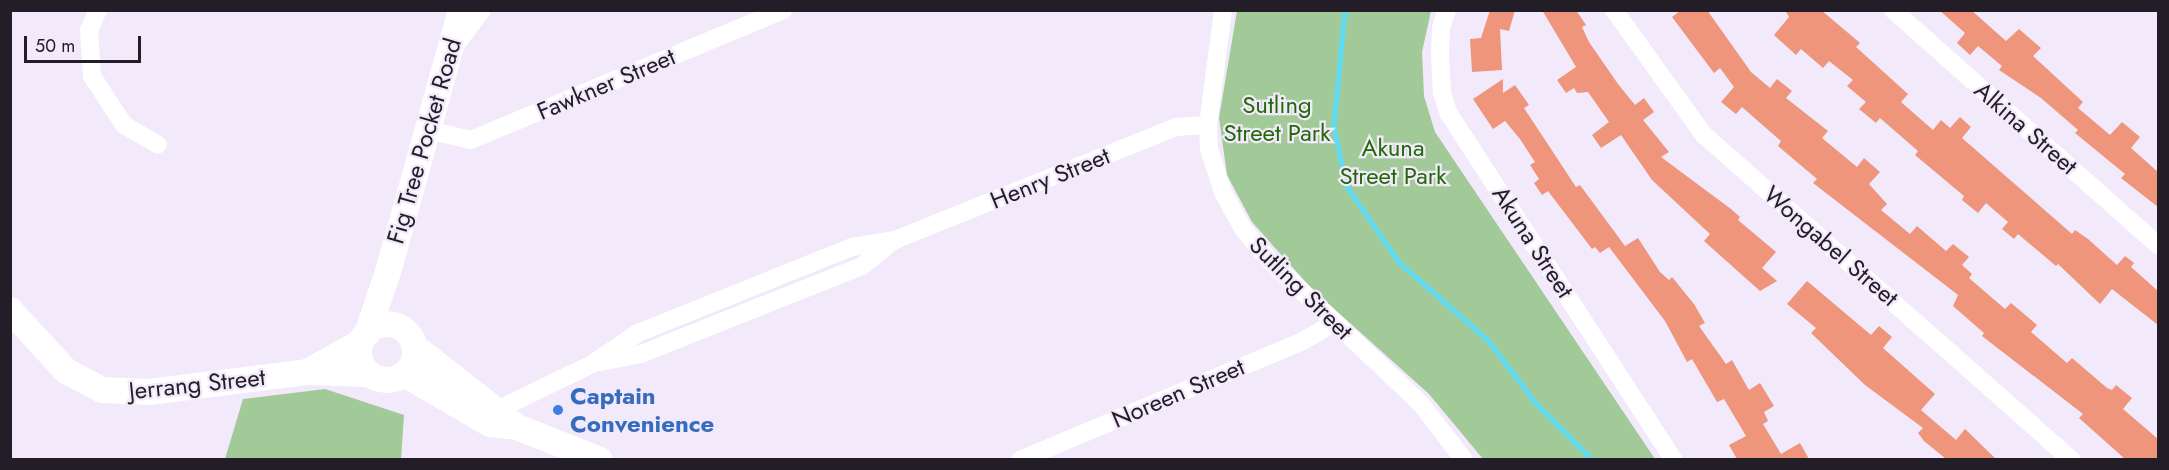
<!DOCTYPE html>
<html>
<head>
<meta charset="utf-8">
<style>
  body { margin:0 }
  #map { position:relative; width:2169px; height:470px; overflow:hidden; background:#f2e9fb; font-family:Jost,sans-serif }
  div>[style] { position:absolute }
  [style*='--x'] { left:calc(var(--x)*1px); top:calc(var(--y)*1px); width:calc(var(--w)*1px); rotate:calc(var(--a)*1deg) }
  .green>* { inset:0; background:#a2c998 }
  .stream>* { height:4.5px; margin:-2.25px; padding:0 2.25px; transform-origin:2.25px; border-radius:2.25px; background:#60dbf4 }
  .building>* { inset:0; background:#ee957b }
  .street>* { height:18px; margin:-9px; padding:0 9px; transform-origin:9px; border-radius:9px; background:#fff }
  .secondary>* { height:26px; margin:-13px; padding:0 13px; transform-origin:13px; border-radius:13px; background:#fff }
  .secondary>.ring { margin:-13px; padding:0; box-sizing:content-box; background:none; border:26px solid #fff; border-radius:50% }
  .dots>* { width:16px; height:16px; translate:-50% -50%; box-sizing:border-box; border:3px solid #f2e9fb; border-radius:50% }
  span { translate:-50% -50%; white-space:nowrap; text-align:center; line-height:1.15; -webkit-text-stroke:4.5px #f2e9fb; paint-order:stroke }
  .street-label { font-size:24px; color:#221d27 }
  .park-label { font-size:24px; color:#216a06 }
  .shop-label { font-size:24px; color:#366cbe; font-weight:700 }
  .left { translate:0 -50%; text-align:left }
  .frame { position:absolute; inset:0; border:12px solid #221d27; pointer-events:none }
  .scale { position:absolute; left:24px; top:36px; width:117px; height:27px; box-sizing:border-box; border:3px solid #221d27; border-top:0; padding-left:8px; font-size:18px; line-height:21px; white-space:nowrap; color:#221d27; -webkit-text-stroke:4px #f2e9fb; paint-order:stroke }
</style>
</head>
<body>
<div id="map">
  <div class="green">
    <i style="clip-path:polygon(1237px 11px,1431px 11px,1422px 52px,1424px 96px,1435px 132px,1655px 459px,1483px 459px,1429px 394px,1311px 288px,1252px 222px,1227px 175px,1219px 118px)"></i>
    <i style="clip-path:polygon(325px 389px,404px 415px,401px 459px,225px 459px,243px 399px)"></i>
  </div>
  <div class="stream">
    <i style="--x:1345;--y:10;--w:117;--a:95.4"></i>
    <i style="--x:1334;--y:126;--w:60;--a:78.5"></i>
    <i style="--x:1346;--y:185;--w:93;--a:55.5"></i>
    <i style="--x:1399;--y:262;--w:120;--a:41.3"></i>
    <i style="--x:1489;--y:341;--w:76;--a:53"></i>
    <i style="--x:1535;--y:402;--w:82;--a:45"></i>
  </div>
  <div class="building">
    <i style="clip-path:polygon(1490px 10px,1515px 10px,1509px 31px,1500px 29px,1502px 70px,1472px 72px,1470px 39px,1481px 38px)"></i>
    <i style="clip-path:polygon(1542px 10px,1576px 10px,1586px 25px,1582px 27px,1589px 42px,1618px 84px,1635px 105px,1644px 98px,1654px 112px,1643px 120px,1669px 152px,1661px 157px,1731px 209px,1740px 217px,1738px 220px,1776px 252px,1762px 268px,1777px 281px,1760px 291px,1704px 241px,1710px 234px,1652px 180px,1621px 135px,1601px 148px,1592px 135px,1609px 122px,1588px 92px,1577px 93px,1574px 88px,1566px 93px,1557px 80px,1576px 67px)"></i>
    <i style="clip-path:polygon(1681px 10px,1707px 10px,1751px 72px,1770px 88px,1777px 79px,1792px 91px,1786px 98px,1828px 131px,1822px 138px,1857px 167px,1864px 158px,1880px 172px,1869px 184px,1887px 204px,1881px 210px,1910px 234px,1917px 226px,1946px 251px,1953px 244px,1969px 257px,1962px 265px,1972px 274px,1969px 278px,2005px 309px,2011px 303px,2030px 319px,2037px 325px,2031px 332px,2067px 363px,2072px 358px,2107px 388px,2112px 390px,2116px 385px,2132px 398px,2123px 409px,2158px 439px,2158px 459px,2125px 459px,2079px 418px,2083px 414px,1982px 336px,1984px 333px,1953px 306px,1958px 295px,1813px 183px,1817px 179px,1778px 146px,1781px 141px,1742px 107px,1736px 114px,1721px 102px,1734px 87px,1720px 68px,1714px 73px,1672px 17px)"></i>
    <i style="clip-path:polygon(1785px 10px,1821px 10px,1860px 43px,1856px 47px,1908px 94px,1901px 102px,1933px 130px,1941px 120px,1950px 128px,1960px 117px,1971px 127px,1962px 138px,2072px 234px,2075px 230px,2088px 239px,2117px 265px,2125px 256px,2134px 263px,2131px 267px,2158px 291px,2158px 325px,2112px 289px,2100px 304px,2058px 264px,2056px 266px,2018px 234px,2014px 239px,2002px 229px,2008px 222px,1986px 203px,1978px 213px,1962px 200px,1964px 196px,1915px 155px,1918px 151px,1880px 118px,1876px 123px,1859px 109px,1866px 102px,1847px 86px,1853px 80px,1829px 61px,1823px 68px,1801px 49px,1796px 55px,1774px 35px,1789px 17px)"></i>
    <i style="clip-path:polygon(1939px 10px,1971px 10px,2006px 41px,2019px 29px,2041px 48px,2033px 56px,2083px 102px,2078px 108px,2110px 135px,2122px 122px,2140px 137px,2131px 148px,2158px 172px,2158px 207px,2121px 178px,2125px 174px,2075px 133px,2078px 130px,2041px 98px,1999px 70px,2002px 66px,1978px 46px,1970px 55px,1957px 43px,1965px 33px)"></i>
    <i style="clip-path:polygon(1503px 79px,1503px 93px,1515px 85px,1529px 105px,1524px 108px,1576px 187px,1580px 185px,1625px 246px,1638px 238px,1660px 272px,1669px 280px,1672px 277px,1694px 304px,1705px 323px,1699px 326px,1726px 364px,1732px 360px,1749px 390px,1760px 383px,1774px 406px,1764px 412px,1768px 421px,1763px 424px,1781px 454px,1800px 443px,1809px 459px,1737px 459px,1729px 445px,1746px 436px,1724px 399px,1717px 402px,1692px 359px,1687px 362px,1665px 321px,1609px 247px,1600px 253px,1595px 247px,1592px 249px,1548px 191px,1542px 195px,1534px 183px,1539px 179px,1530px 165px,1535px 162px,1520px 139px,1505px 121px,1493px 129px,1473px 99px)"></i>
    <i style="clip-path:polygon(1807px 281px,1871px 335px,1879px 326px,1892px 337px,1883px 348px,1935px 394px,1921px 410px,1956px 440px,1965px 429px,1996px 459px,1946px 459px,1924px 441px,1918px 433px,1923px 428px,1865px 385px,1811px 333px,1816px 328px,1787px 304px)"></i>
  </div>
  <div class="street">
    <i style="--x:98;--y:10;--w:22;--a:114"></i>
    <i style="--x:89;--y:30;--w:46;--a:86.3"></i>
    <i style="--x:92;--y:76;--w:59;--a:56.9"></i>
    <i style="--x:124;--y:125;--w:39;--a:30"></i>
    <i style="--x:1223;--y:10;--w:116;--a:97.4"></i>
    <i style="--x:1208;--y:125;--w:24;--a:88"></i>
    <i style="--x:1209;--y:149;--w:45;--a:72"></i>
    <i style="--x:1223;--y:192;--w:42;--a:61.6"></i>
    <i style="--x:1243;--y:229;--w:42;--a:49.8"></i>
    <i style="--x:1270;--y:261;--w:208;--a:43.4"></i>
    <i style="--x:1421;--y:404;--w:71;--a:52.5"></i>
    <i style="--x:1447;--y:10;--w:18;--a:109"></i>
    <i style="--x:1441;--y:27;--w:29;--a:92"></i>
    <i style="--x:1440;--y:56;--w:37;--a:87"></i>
    <i style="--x:1442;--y:93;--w:22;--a:72"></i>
    <i style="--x:1449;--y:114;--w:413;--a:57"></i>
    <i style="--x:1614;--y:10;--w:153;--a:54.3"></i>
    <i style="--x:1703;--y:134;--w:492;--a:41.5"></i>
    <i style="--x:1893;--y:10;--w:354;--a:41.6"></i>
    <i style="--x:454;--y:47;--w:46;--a:-52.9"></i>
    <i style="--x:428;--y:130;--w:44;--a:13.1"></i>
    <i style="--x:471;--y:140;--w:338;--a:-22.6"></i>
    <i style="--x:600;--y:362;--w:42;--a:-11"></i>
    <i style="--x:641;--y:354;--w:238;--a:-21.7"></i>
    <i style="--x:862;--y:266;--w:40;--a:-39"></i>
    <i style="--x:492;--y:421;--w:14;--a:-60"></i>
    <i style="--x:499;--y:409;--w:103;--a:-25.8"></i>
    <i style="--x:592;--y:364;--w:55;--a:-34"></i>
    <i style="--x:638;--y:333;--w:231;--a:-21.9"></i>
    <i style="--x:852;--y:247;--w:44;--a:-9.2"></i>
    <i style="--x:895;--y:240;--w:303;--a:-21.9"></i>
    <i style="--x:1176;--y:127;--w:32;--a:-4"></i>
    <i style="--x:1020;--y:460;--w:307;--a:-22.8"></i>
    <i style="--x:1303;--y:341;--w:36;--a:-30"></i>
  </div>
  <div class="secondary">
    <i style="--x:10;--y:310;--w:83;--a:47.4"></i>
    <i style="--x:66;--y:371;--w:41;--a:27.8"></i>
    <i style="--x:102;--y:390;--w:47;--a:2.4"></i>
    <i style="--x:149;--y:392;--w:159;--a:-7.2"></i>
    <i style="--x:307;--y:372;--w:63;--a:1.8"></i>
    <i class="ring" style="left:359px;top:324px;width:30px;height:30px"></i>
    <i style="--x:367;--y:334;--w:65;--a:-71.3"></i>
    <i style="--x:388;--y:272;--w:272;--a:-74.4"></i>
    <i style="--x:415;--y:347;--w:130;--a:38.1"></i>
    <i style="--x:307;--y:372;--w:62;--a:-29.1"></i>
    <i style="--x:404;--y:374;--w:99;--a:30.2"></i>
    <i style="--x:490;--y:424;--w:27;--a:6"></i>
    <i style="--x:517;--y:427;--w:89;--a:21.7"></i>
  </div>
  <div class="dots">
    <i style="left:558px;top:410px;background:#3f7fe0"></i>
  </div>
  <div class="street-label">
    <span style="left:606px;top:84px;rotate:-23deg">Fawkner Street</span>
    <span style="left:2026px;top:128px;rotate:41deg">Alkina Street</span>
    <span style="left:424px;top:141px;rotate:-74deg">Fig Tree Pocket Road</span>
    <span style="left:1050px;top:178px;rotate:-22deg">Henry Street</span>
    <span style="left:1533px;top:242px;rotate:57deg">Akuna Street</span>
    <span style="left:1831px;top:246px;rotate:41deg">Wongabel Street</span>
    <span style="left:1301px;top:288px;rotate:45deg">Sutling Street</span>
    <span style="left:197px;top:384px;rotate:-6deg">Jerrang Street</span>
    <span style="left:1178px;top:393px;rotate:-23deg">Noreen Street</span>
  </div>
  <div class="park-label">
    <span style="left:1277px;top:119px">Sutling<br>Street Park</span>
    <span style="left:1393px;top:162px">Akuna<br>Street Park</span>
  </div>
  <div class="shop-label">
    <span class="left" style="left:570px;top:410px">Captain<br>Convenience</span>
  </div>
  <div class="frame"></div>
  <div class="scale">50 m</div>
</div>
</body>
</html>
